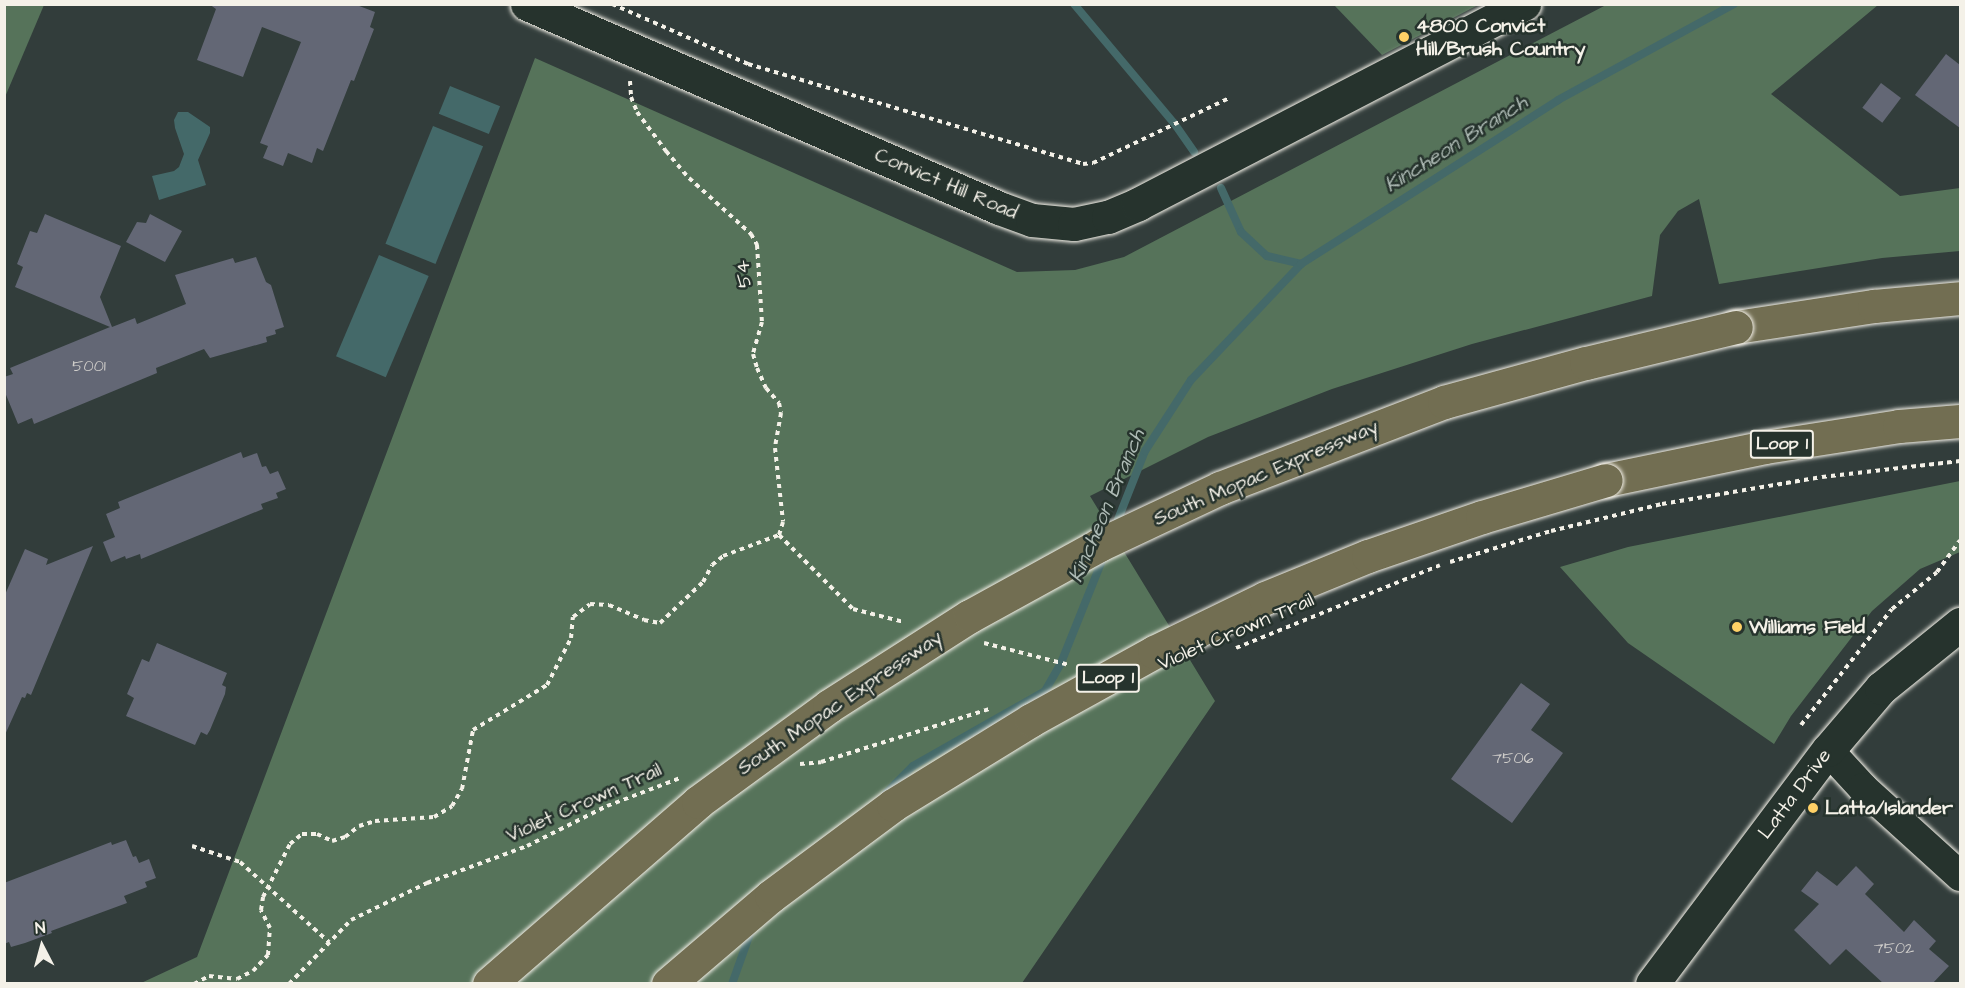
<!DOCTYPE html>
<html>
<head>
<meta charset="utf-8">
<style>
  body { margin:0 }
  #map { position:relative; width:1965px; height:988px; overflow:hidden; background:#323d3b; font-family:"Architects Daughter",sans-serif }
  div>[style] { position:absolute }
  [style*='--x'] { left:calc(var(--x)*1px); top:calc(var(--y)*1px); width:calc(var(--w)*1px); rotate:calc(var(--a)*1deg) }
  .green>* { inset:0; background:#56735a }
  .water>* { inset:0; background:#446969; transform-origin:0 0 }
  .stream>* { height:8px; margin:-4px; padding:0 4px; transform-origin:4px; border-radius:4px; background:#446969 }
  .building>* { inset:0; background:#636775; transform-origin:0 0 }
  .path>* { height:4px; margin-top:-2px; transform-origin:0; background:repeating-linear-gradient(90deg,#f4f1e8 0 4.5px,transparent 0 9px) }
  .roads { filter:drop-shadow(0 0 2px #f4f1e8) drop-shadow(0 0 2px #f4f1e8) }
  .street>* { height:30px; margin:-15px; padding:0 15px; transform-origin:15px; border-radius:15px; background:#26332d }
  .secondary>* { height:33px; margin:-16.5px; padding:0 16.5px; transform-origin:16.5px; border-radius:16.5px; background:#26332d }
  .highway>* { height:33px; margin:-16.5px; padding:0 16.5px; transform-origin:16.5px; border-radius:16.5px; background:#726e52 }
  .bridges { filter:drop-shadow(0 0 2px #f4f1e8) drop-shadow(0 0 2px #f4f1e8) }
  .highway-bridge>* { height:33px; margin:-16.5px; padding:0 16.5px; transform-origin:16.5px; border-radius:16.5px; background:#726e52 }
  .dots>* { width:16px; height:16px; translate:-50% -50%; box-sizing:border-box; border:3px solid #26332d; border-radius:50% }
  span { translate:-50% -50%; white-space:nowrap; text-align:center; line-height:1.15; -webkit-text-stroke:5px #26332d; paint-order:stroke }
  .number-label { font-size:16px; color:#d0cecb }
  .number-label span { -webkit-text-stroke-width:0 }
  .shield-label span { padding:2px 4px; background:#26332d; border:2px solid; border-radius:4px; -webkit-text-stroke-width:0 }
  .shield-label { font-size:18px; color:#f4f1e8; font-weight:700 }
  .poi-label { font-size:20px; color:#f4f1e8; font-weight:700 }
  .left { translate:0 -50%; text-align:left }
  .street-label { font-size:20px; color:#f4f1e8 }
  .water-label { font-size:21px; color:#aebbb5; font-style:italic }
  .frame { position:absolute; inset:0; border:6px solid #f4f1e8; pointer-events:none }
  .north { position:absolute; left:12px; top:916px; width:60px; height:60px; -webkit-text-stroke:4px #26332d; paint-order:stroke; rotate:354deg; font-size:16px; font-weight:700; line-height:24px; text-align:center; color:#f4f1e8 }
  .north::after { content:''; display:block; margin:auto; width:21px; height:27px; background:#f4f1e8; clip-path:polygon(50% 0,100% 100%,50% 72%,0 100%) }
</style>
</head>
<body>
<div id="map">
  <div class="green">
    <i style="clip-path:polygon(5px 4px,44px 5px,5px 97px,4px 5px)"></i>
    <i style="clip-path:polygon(1334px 5px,1478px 5px,1382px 55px)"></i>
    <i style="clip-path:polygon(1606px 5px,1878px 5px,1771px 94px,1900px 196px,1960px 188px,1960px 251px,1882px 258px,1719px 284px,1699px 199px,1678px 211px,1660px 235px,1652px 296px,1472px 344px,1332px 389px,1208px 437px,1090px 496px,1215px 701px,1022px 983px,139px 984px,197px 957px,535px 58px,1017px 272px,1075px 270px,1124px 257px)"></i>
    <i style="clip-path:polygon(1960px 481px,1960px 552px,1920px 569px,1872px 611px,1791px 716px,1774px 744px,1628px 643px,1560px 567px,1628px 547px)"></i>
  </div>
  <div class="water">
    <i style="left:450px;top:86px;width:54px;height:30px;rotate:22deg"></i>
    <i style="clip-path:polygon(178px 112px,188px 112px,210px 127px,210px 133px,198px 160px,206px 185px,159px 200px,152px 176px,174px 171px,179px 167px,184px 154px,175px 128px,174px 120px)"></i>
    <i style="left:433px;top:126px;width:54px;height:127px;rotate:22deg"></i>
    <i style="left:379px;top:255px;width:54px;height:110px;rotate:23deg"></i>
  </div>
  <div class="stream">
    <i style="--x:1074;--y:4;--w:155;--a:50"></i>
    <i style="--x:1174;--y:123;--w:35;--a:55"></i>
    <i style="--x:1221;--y:188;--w:48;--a:65.6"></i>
    <i style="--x:1241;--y:232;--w:35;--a:43"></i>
    <i style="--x:1267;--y:256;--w:35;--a:13"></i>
    <i style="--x:1115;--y:527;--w:82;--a:-68.5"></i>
    <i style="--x:1145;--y:451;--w:85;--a:-57.1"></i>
    <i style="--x:1191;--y:380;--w:160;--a:-46.5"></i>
    <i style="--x:1301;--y:264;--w:305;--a:-32.5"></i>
    <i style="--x:1558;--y:100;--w:200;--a:-28.6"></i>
    <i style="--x:886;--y:793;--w:38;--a:-45"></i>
    <i style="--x:913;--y:766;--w:152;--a:-29.6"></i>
    <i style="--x:1045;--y:691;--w:32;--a:-60"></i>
    <i style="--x:1061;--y:663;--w:118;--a:-68.2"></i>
    <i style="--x:732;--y:984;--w:59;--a:-70.3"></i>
  </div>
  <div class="building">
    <i style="clip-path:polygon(209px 4px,354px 4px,375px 12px,370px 27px,374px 29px,354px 81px,351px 80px,323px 151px,317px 148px,312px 163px,288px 153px,283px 166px,263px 158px,268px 146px,260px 143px,301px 42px,262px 27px,243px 77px,197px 60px,216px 9px)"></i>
    <i style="clip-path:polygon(1946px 54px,1960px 65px,1960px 128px,1915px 95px)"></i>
    <i style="left:1881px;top:83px;width:25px;height:31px;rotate:37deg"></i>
    <i style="clip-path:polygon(45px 214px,121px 246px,100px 297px,112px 327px,135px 318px,137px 324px,186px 304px,175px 275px,233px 258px,235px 263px,256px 257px,266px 282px,271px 285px,284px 327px,275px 330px,276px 334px,266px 337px,267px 342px,210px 358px,204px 349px,156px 368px,157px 373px,34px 424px,32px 418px,18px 424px,4px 390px,4px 377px,13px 374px,10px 368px,110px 327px,15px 287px,23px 267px,17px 264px,30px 231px,37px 233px)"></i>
    <i style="clip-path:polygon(150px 214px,182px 231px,165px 262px,126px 242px,137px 222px,146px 223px)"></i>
    <i style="clip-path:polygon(241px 452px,243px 458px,257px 453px,262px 467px,266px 466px,270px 474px,278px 471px,286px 489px,276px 493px,278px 498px,261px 504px,263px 509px,141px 559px,140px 554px,126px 559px,125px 556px,111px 562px,103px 542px,115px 537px,106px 514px,120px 508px,118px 502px)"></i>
    <i style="clip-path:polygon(93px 546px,31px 695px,27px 693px,25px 698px,22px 697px,4px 737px,4px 597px,25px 549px,48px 559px,46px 565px)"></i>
    <i style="clip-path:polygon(157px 643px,227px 673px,222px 685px,226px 687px,225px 694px,210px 730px,207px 735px,201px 732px,195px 745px,126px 716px,134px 698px,127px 694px,142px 659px,149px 662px)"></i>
    <i style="clip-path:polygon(1521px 683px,1550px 704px,1531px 730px,1563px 753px,1512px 823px,1451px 779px)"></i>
    <i style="clip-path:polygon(126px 840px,133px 857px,136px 856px,139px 863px,149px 859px,156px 878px,145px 882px,147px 887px,124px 896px,127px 903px,51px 931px,52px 933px,25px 943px,11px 947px,9px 942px,4px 944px,4px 883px,111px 842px,112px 845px)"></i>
    <i style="clip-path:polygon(1856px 866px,1874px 884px,1865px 894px,1904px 932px,1914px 920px,1936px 941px,1929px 949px,1949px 966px,1932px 984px,1884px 984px,1846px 949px,1830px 965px,1794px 930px,1819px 904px,1801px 891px,1817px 871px,1837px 886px)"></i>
  </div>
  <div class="path">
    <i style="--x:612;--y:4;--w:149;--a:23.8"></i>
    <i style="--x:748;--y:64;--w:350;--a:16.6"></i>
    <i style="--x:1083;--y:164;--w:10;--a:-6"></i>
    <i style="--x:1093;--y:163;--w:151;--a:-25.5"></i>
    <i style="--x:630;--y:81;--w:16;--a:86"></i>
    <i style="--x:631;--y:97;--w:16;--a:68"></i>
    <i style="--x:637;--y:112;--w:49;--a:53.4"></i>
    <i style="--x:666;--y:151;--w:35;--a:50"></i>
    <i style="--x:689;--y:178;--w:84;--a:42.1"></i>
    <i style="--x:751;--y:234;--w:13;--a:61"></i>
    <i style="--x:757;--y:245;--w:77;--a:86.3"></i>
    <i style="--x:762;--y:322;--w:33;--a:106"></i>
    <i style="--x:753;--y:354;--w:15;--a:74"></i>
    <i style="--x:757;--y:368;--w:22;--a:66"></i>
    <i style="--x:766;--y:388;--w:20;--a:49"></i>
    <i style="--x:779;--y:403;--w:10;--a:79"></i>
    <i style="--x:781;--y:413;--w:36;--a:100"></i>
    <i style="--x:775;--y:448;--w:74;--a:83.8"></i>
    <i style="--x:783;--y:522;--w:14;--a:107"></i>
    <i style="--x:1450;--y:562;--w:106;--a:-17.1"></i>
    <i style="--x:1551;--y:531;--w:114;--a:-13.7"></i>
    <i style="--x:1662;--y:504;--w:162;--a:-9.6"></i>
    <i style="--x:1822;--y:477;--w:139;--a:-6.6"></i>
    <i style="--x:984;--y:643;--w:88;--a:14.5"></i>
    <i style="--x:1236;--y:648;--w:220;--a:-22.1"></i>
    <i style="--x:1801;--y:725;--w:147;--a:-51.9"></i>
    <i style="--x:1892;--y:609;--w:58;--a:-39.4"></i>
    <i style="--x:1937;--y:572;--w:39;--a:-54"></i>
    <i style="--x:800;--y:764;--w:21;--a:-5"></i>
    <i style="--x:821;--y:762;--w:176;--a:-17.5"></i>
    <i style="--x:192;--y:846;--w:51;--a:18.4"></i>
    <i style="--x:240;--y:862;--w:120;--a:42"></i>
    <i style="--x:194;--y:984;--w:17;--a:-28"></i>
    <i style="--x:209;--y:976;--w:28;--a:6"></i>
    <i style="--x:237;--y:979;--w:18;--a:-27"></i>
    <i style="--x:253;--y:971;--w:22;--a:-47"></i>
    <i style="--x:268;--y:955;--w:27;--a:-86"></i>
    <i style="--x:270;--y:928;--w:20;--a:-117"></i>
    <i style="--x:261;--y:910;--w:13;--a:-81"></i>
    <i style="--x:263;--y:897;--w:59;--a:-63"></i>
    <i style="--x:290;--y:844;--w:16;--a:-40"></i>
    <i style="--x:302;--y:834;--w:15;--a:0"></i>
    <i style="--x:317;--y:834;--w:17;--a:25"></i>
    <i style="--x:332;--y:841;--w:14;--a:-17"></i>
    <i style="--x:345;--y:837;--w:18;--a:-38"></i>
    <i style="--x:359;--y:826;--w:17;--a:-17"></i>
    <i style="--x:375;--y:821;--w:59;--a:-3.9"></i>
    <i style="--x:434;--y:817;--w:21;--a:-31"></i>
    <i style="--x:452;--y:806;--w:20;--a:-60"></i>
    <i style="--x:462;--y:789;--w:60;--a:-79.4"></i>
    <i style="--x:473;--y:730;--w:87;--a:-31.3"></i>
    <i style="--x:547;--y:685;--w:53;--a:-62.9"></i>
    <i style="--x:571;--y:638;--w:21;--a:-85"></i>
    <i style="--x:573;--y:617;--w:21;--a:-37"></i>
    <i style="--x:590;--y:604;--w:19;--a:3"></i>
    <i style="--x:609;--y:605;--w:38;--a:23"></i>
    <i style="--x:644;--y:620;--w:16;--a:11"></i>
    <i style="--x:660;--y:623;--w:59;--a:-43.6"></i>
    <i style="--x:703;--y:582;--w:19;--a:-62"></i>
    <i style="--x:712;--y:565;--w:14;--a:-39"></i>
    <i style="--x:723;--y:556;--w:60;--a:-20.6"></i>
    <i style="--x:779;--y:535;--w:105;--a:45"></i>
    <i style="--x:853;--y:609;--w:53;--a:14.3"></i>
    <i style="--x:289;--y:984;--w:89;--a:-45.9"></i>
    <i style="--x:351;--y:920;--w:85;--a:-26"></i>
    <i style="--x:427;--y:883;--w:107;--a:-20.3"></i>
    <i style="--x:527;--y:846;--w:89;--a:-26.6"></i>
    <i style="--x:607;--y:806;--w:78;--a:-21"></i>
  </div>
  <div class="roads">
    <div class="street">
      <i style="--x:1828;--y:750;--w:52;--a:47.4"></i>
      <i style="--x:1863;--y:788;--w:131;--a:42.2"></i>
    </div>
    <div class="secondary">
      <i style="--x:527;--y:4;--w:514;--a:23.37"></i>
      <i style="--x:999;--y:208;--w:35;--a:20"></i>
      <i style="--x:1032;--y:220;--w:42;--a:5.4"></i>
      <i style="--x:1074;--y:224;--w:35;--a:-12"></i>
      <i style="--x:1108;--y:217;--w:33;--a:-23"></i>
      <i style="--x:1138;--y:204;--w:435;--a:-27.4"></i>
      <i style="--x:1652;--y:984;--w:293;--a:-53.1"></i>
      <i style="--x:1828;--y:750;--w:82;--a:-49.5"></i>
      <i style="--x:1881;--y:688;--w:102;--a:-39"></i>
    </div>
    <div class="highway">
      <i style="--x:1736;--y:327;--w:140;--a:-8.7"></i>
      <i style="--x:1874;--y:306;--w:86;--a:-5.3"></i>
      <i style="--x:1606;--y:480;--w:162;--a:-11.7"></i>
      <i style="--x:1765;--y:447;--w:136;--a:-8.9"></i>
      <i style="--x:1899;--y:426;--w:61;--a:-4.7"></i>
    </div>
  </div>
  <div class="bridges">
    <div class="highway-bridge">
      <i style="--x:489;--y:984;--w:277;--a:-41"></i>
      <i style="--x:698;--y:802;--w:162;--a:-36.2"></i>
      <i style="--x:829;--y:706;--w:167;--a:-32.6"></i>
      <i style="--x:970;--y:616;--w:147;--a:-28.8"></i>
      <i style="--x:1099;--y:545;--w:134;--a:-25.2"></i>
      <i style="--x:1220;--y:488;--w:240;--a:-21"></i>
      <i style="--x:1444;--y:402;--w:147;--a:-15.4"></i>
      <i style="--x:1586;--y:363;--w:154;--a:-13.5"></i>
      <i style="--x:668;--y:984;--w:135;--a:-40.5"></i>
      <i style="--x:771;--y:896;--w:152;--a:-36.7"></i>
      <i style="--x:893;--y:805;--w:162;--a:-31.6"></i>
      <i style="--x:1031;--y:720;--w:141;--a:-28.9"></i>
      <i style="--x:1154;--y:652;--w:123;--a:-25.9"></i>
      <i style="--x:1265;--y:598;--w:111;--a:-22.2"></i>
      <i style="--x:1368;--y:556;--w:120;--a:-18.9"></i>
      <i style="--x:1482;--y:517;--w:129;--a:-16.6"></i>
    </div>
  </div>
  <div class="dots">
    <i style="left:1404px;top:37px;background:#ffd166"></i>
    <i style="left:1737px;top:627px;background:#ffd166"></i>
    <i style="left:1813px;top:808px;background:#ffd166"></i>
  </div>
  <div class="number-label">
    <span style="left:89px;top:366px">5001</span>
    <span style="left:1513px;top:758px">7506</span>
    <span style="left:1894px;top:948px">7502</span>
  </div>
  <div class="shield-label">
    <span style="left:1782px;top:444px">Loop 1</span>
    <span style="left:1108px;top:678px">Loop 1</span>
  </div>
  <div class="poi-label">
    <span class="left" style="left:1416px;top:38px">4800 Convict<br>Hill/Brush Country</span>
    <span class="left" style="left:1749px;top:627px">Williams Field</span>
    <span class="left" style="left:1825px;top:808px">Latta/Islander</span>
  </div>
  <div class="street-label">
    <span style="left:946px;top:184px;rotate:23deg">Convict Hill Road</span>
    <span style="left:744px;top:274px;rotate:-95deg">54</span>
    <span style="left:1266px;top:473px;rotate:-23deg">South Mopac Expressway</span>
    <span style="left:1236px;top:632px;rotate:-23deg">Violet Crown Trail</span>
    <span style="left:840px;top:703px;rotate:-34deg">South Mopac Expressway</span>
    <span style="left:1795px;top:794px;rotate:-53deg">Latta Drive</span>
    <span style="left:584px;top:803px;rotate:-24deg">Violet Crown Trail</span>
  </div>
  <div class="water-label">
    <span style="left:1456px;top:144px;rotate:-32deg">Kincheon Branch</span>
    <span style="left:1107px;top:506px;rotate:-67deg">Kincheon Branch</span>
  </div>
  <div class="frame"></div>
  <div class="north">N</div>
</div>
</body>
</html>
